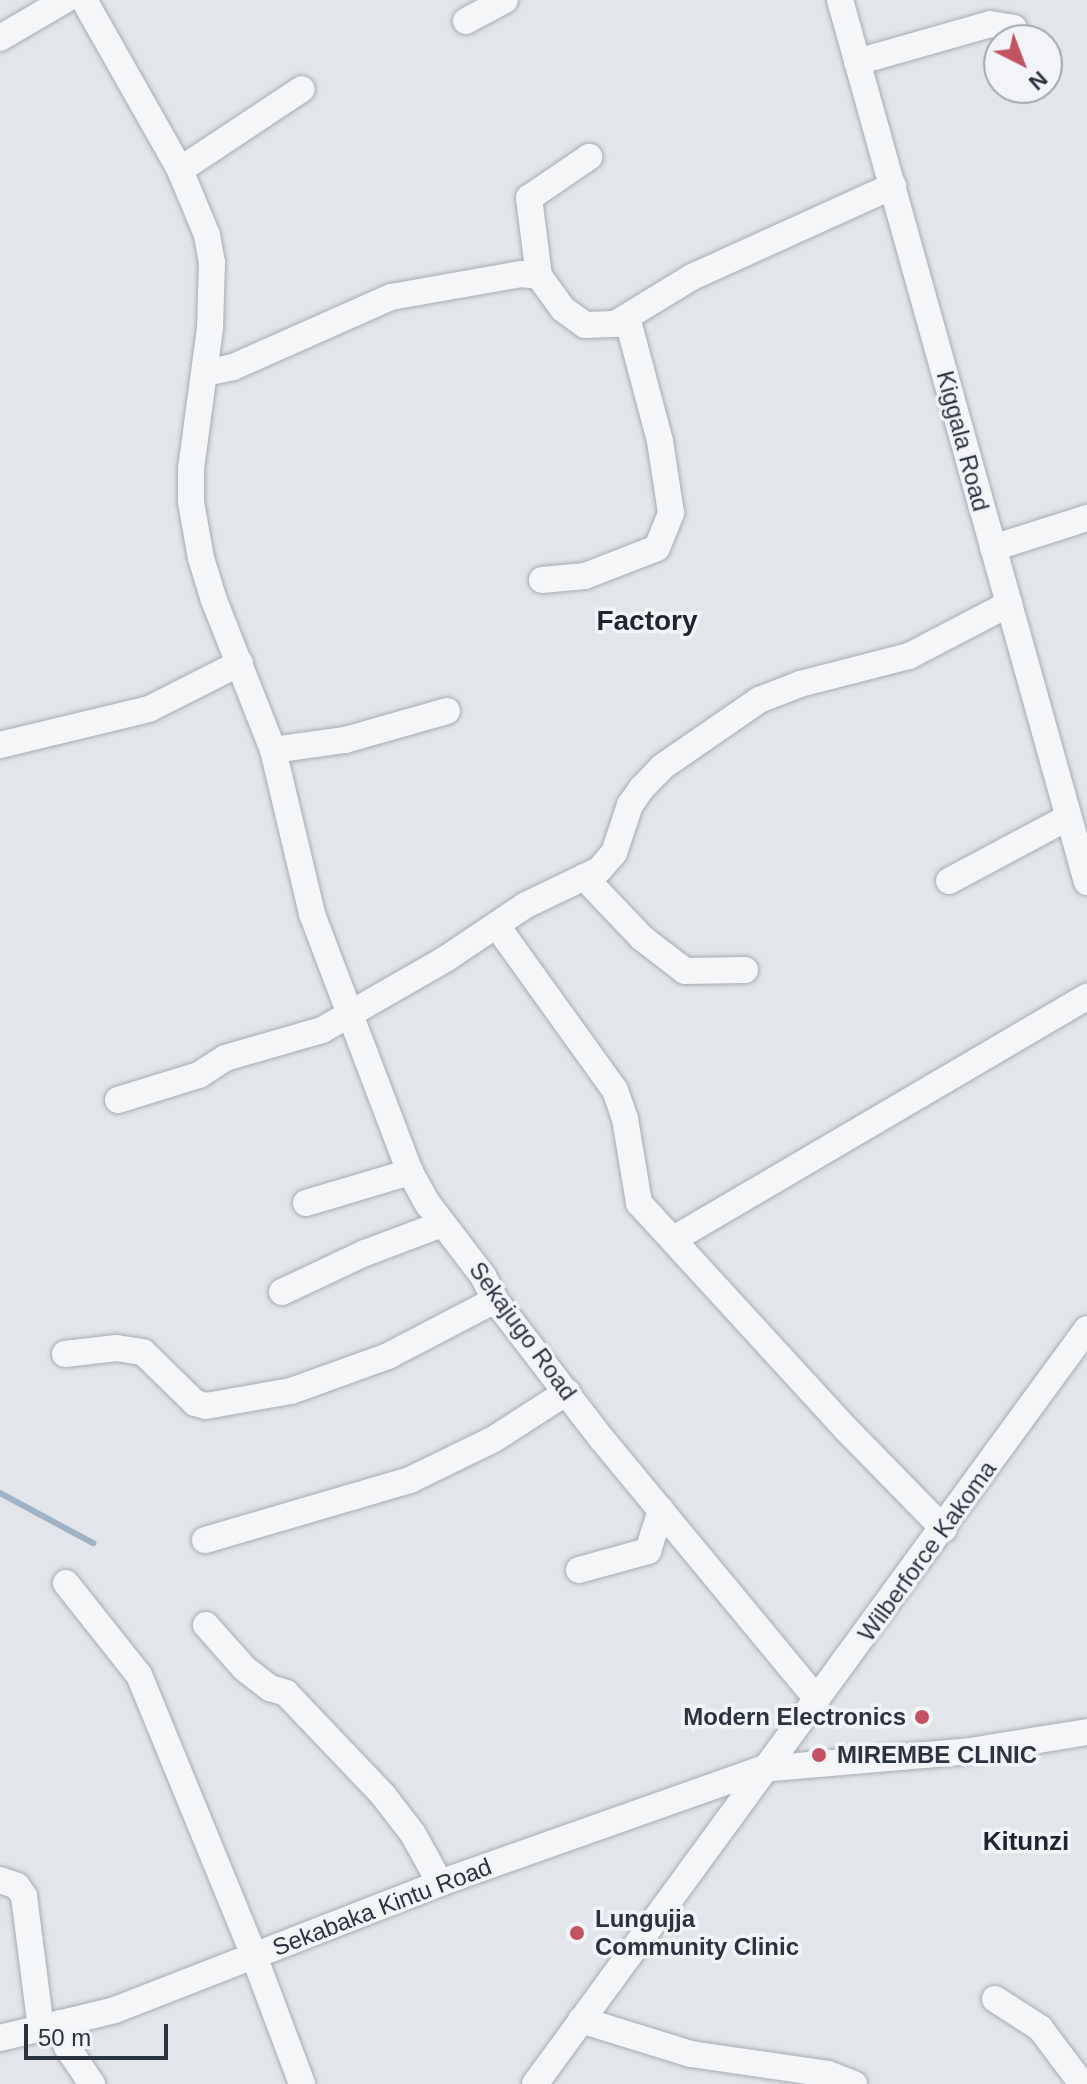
<!DOCTYPE html>
<html>
<head>
<meta charset="utf-8">
<style>
  body { margin:0 }
  #map { position:relative; width:1087px; height:2084px; overflow:hidden; background:#e2e5e9; font-family:Helvetica,sans-serif }
  div>[style] { position:absolute }
  [style*='--x'] { left:calc(var(--x)*1px); top:calc(var(--y)*1px); width:calc(var(--w)*1px); rotate:calc(var(--a)*1deg) }
  .stream>* { height:6px; margin:-3px; padding:0 3px; transform-origin:3px; border-radius:3px; background:#a0b2c6 }
  .roads { filter:drop-shadow(0 0 2px #a8acb3) drop-shadow(0 0 2px #a8acb3) }
  .minor>* { height:26px; margin:-13px; padding:0 13px; transform-origin:13px; border-radius:13px; background:#f5f6f8 }
  .dots>* { width:22px; height:22px; translate:-50% -50%; box-sizing:border-box; border:4px solid #f2f4f7; border-radius:50% }
  span { translate:-50% -50%; white-space:nowrap; text-align:center; line-height:1.15; -webkit-text-stroke:7px #f2f4f7; paint-order:stroke }
  .street-label { font-size:24px; color:#2c3340 }
  .poi-label { font-size:24px; color:#2c3340; font-weight:700 }
  .right { translate:-100% -50%; text-align:right }
  .left { translate:0 -50%; text-align:left }
  .neighbourhood-label { font-size:26px; color:#1e2431; font-weight:700 }
  .quarter-label { font-size:28px; color:#1e2431; font-weight:700 }
  .north { position:absolute; left:983px; top:24px; width:80px; height:80px; box-sizing:border-box; background:#f2f4f7; border:2px solid #a3a7ae; border-radius:50%; rotate:138deg; font-size:22px; font-weight:700; line-height:32px; text-align:center; color:#2c3340 }
  .north::after { content:''; display:block; margin:auto; width:28px; height:36px; background:#c25362; clip-path:polygon(50% 0,100% 100%,50% 72%,0 100%) }
  .scale { position:absolute; left:24px; top:2024px; width:144px; height:36px; box-sizing:border-box; border:4px solid #2c3340; border-top:0; padding-left:10px; font-size:24px; line-height:28px; white-space:nowrap; color:#2c3340; -webkit-text-stroke:6px #f2f4f7; paint-order:stroke }
</style>
</head>
<body>
<div id="map">
  <div class="stream">
    <i style="--x:0;--y:1493;--w:106;--a:28.3"></i>
  </div>
  <div class="roads">
    <div class="minor">
      <i style="--x:84;--y:0;--w:195;--a:60.5"></i>
      <i style="--x:180;--y:170;--w:70;--a:67.4"></i>
      <i style="--x:207;--y:235;--w:27;--a:80"></i>
      <i style="--x:212;--y:262;--w:66;--a:91.7"></i>
      <i style="--x:210;--y:328;--w:142;--a:97.7"></i>
      <i style="--x:191;--y:469;--w:33;--a:90"></i>
      <i style="--x:191;--y:502;--w:57;--a:79.9"></i>
      <i style="--x:201;--y:558;--w:44;--a:72.8"></i>
      <i style="--x:214;--y:600;--w:161;--a:68.5"></i>
      <i style="--x:273;--y:750;--w:169;--a:76.6"></i>
      <i style="--x:312;--y:914;--w:276;--a:69.2"></i>
      <i style="--x:410;--y:1172;--w:37;--a:61"></i>
      <i style="--x:428;--y:1204;--w:91;--a:52.6"></i>
      <i style="--x:483;--y:1276;--w:27;--a:63"></i>
      <i style="--x:495;--y:1300;--w:174;--a:52.5"></i>
      <i style="--x:601;--y:1438;--w:339;--a:50.4"></i>
      <i style="--x:840;--y:0;--w:916;--a:74.36"></i>
      <i style="--x:466;--y:21;--w:44;--a:-28.3"></i>
      <i style="--x:0;--y:38;--w:75;--a:-30.3"></i>
      <i style="--x:857;--y:62;--w:138;--a:-15.9"></i>
      <i style="--x:990;--y:24;--w:24;--a:9"></i>
      <i style="--x:180;--y:170;--w:146;--a:-33.6"></i>
      <i style="--x:539;--y:276;--w:79;--a:-97.3"></i>
      <i style="--x:529;--y:198;--w:73;--a:-34.3"></i>
      <i style="--x:205;--y:373;--w:29;--a:-12"></i>
      <i style="--x:233;--y:367;--w:173;--a:-23.9"></i>
      <i style="--x:391;--y:297;--w:133;--a:-10"></i>
      <i style="--x:522;--y:274;--w:17;--a:7"></i>
      <i style="--x:539;--y:276;--w:41;--a:54"></i>
      <i style="--x:563;--y:309;--w:27;--a:36"></i>
      <i style="--x:585;--y:325;--w:30;--a:-2"></i>
      <i style="--x:615;--y:324;--w:90;--a:-31.4"></i>
      <i style="--x:692;--y:277;--w:221;--a:-24.4"></i>
      <i style="--x:993;--y:548;--w:99;--a:-17.7"></i>
      <i style="--x:542;--y:580;--w:43;--a:-5.3"></i>
      <i style="--x:585;--y:576;--w:77;--a:-21.3"></i>
      <i style="--x:657;--y:548;--w:38;--a:-68"></i>
      <i style="--x:671;--y:513;--w:73;--a:-98.7"></i>
      <i style="--x:660;--y:441;--w:128;--a:-104.9"></i>
      <i style="--x:0;--y:745;--w:153;--a:-13.6"></i>
      <i style="--x:149;--y:709;--w:102;--a:-26.8"></i>
      <i style="--x:273;--y:750;--w:73;--a:-7.9"></i>
      <i style="--x:345;--y:740;--w:106;--a:-15.9"></i>
      <i style="--x:584;--y:877;--w:84;--a:46.4"></i>
      <i style="--x:642;--y:938;--w:54;--a:37.5"></i>
      <i style="--x:685;--y:971;--w:60;--a:-1"></i>
      <i style="--x:949;--y:881;--w:134;--a:-28.1"></i>
      <i style="--x:497;--y:926;--w:202;--a:54.3"></i>
      <i style="--x:615;--y:1090;--w:31;--a:71"></i>
      <i style="--x:625;--y:1119;--w:85;--a:80.5"></i>
      <i style="--x:639;--y:1203;--w:306;--a:47.5"></i>
      <i style="--x:846;--y:1429;--w:140;--a:45.6"></i>
      <i style="--x:118;--y:1100;--w:85;--a:-17.2"></i>
      <i style="--x:199;--y:1075;--w:31;--a:-33"></i>
      <i style="--x:225;--y:1058;--w:101;--a:-16.1"></i>
      <i style="--x:322;--y:1030;--w:144;--a:-29.9"></i>
      <i style="--x:447;--y:958;--w:95;--a:-33.9"></i>
      <i style="--x:526;--y:905;--w:81;--a:-25.6"></i>
      <i style="--x:599;--y:870;--w:23;--a:-49"></i>
      <i style="--x:614;--y:853;--w:51;--a:-71.6"></i>
      <i style="--x:630;--y:805;--w:21;--a:-55"></i>
      <i style="--x:642;--y:788;--w:29;--a:-46"></i>
      <i style="--x:662;--y:767;--w:118;--a:-34.6"></i>
      <i style="--x:759;--y:700;--w:44;--a:-21.3"></i>
      <i style="--x:800;--y:684;--w:113;--a:-14.4"></i>
      <i style="--x:909;--y:656;--w:113;--a:-27.5"></i>
      <i style="--x:306;--y:1203;--w:109;--a:-16.6"></i>
      <i style="--x:674;--y:1239;--w:479;--a:-30.4"></i>
      <i style="--x:282;--y:1292;--w:92;--a:-25.2"></i>
      <i style="--x:365;--y:1253;--w:82;--a:-20.6"></i>
      <i style="--x:65;--y:1354;--w:52;--a:-6.6"></i>
      <i style="--x:117;--y:1348;--w:26;--a:9"></i>
      <i style="--x:143;--y:1352;--w:73;--a:44.4"></i>
      <i style="--x:195;--y:1403;--w:11;--a:15"></i>
      <i style="--x:206;--y:1406;--w:86;--a:-10"></i>
      <i style="--x:291;--y:1391;--w:103;--a:-19.8"></i>
      <i style="--x:388;--y:1356;--w:121;--a:-27.6"></i>
      <i style="--x:205;--y:1540;--w:214;--a:-16.3"></i>
      <i style="--x:410;--y:1480;--w:93;--a:-26"></i>
      <i style="--x:494;--y:1439;--w:87;--a:-32.8"></i>
      <i style="--x:579;--y:1570;--w:72;--a:-15.4"></i>
      <i style="--x:648;--y:1551;--w:43;--a:-72.4"></i>
      <i style="--x:66;--y:1583;--w:117;--a:51.6"></i>
      <i style="--x:139;--y:1675;--w:304;--a:67.7"></i>
      <i style="--x:254;--y:1956;--w:137;--a:69.4"></i>
      <i style="--x:206;--y:1625;--w:57;--a:48.5"></i>
      <i style="--x:244;--y:1668;--w:33;--a:38"></i>
      <i style="--x:270;--y:1688;--w:17;--a:17"></i>
      <i style="--x:286;--y:1693;--w:141;--a:46.4"></i>
      <i style="--x:383;--y:1795;--w:49;--a:52.4"></i>
      <i style="--x:413;--y:1834;--w:56;--a:61.1"></i>
      <i style="--x:0;--y:1880;--w:18;--a:19"></i>
      <i style="--x:17;--y:1886;--w:12;--a:55"></i>
      <i style="--x:24;--y:1896;--w:133;--a:82.7"></i>
      <i style="--x:995;--y:1999;--w:54;--a:32.8"></i>
      <i style="--x:1040;--y:2028;--w:70;--a:53.1"></i>
      <i style="--x:581;--y:2020;--w:115;--a:17.2"></i>
      <i style="--x:691;--y:2054;--w:138;--a:8.3"></i>
      <i style="--x:828;--y:2074;--w:28;--a:21"></i>
      <i style="--x:60;--y:2023;--w:25;--a:74"></i>
      <i style="--x:67;--y:2047;--w:45;--a:56"></i>
      <i style="--x:0;--y:2038;--w:118;--a:-13.7"></i>
      <i style="--x:115;--y:2010;--w:349;--a:-21.3"></i>
      <i style="--x:440;--y:1883;--w:342;--a:-19.5"></i>
      <i style="--x:762;--y:1769;--w:209;--a:-4.9"></i>
      <i style="--x:970;--y:1751;--w:119;--a:-9.2"></i>
      <i style="--x:535;--y:2084;--w:935;--a:-53.83"></i>
    </div>
  </div>
  <div class="dots">
    <i style="left:922px;top:1717px;background:#c25362"></i>
    <i style="left:819px;top:1755px;background:#c25362"></i>
    <i style="left:577px;top:1933px;background:#c25362"></i>
  </div>
  <div class="street-label">
    <span style="left:963px;top:441px;rotate:75deg">Kiggala Road</span>
    <span style="left:523px;top:1331px;rotate:54deg">Sekajugo Road</span>
    <span style="left:927px;top:1551px;rotate:-54deg">Wilberforce Kakoma</span>
    <span style="left:382px;top:1907px;rotate:-21deg">Sekabaka Kintu Road</span>
  </div>
  <div class="poi-label">
    <span class="right" style="left:906px;top:1717px">Modern Electronics</span>
    <span class="left" style="left:837px;top:1755px">MIREMBE CLINIC</span>
    <span class="left" style="left:595px;top:1933px">Lungujja<br>Community Clinic</span>
  </div>
  <div class="neighbourhood-label">
    <span style="left:1026px;top:1842px">Kitunzi</span>
  </div>
  <div class="quarter-label">
    <span style="left:647px;top:621px">Factory</span>
  </div>
  <div class="north">N</div>
  <div class="scale">50 m</div>
</div>
</body>
</html>
